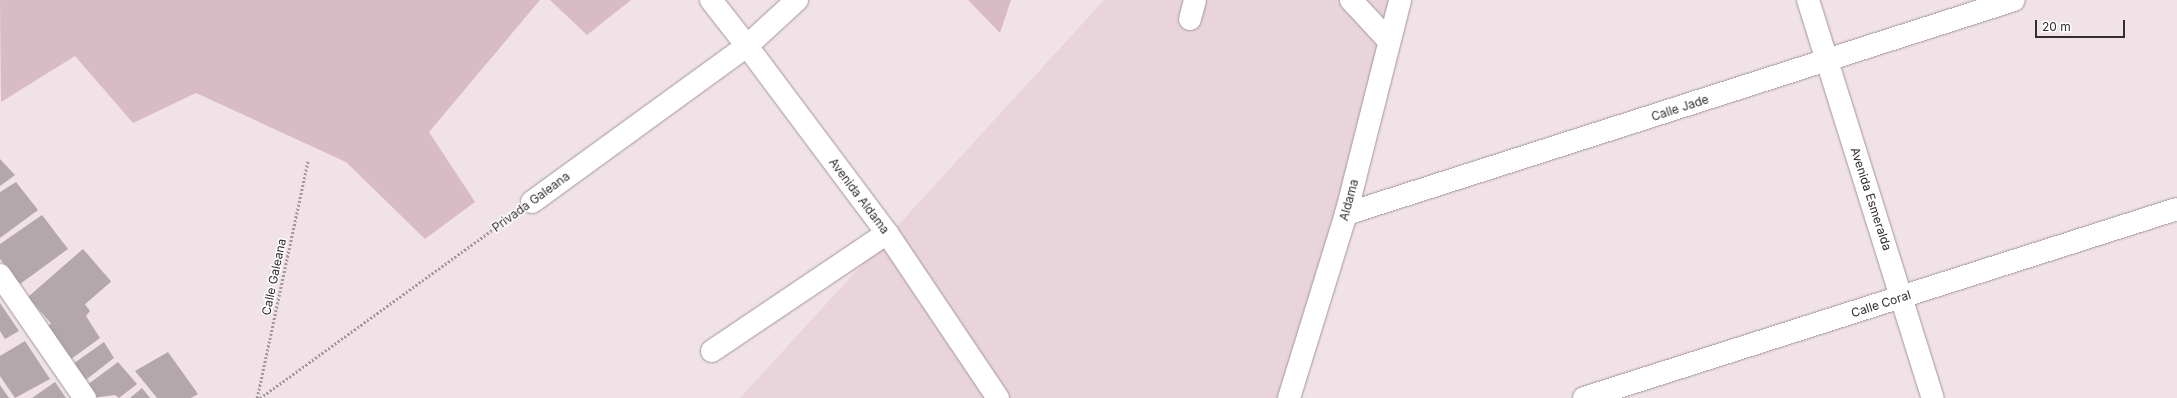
<!DOCTYPE html>
<html>
<head>
<meta charset="utf-8">
<style>
  body { margin:0 }
  #map { position:relative; width:2177px; height:398px; overflow:hidden; background:#f0e2e7; font-family:Inter,sans-serif }
  div>[style] { position:absolute }
  [style*='--x'] { left:calc(var(--x)*1px); top:calc(var(--y)*1px); width:calc(var(--w)*1px); rotate:calc(var(--a)*1deg) }
  .built>* { inset:0; background:#ead4dc }
  .green>* { inset:0; background:#d8bbc5 }
  .building>* { inset:0; background:#b4a7ab; transform-origin:0 0 }
  .path>* { height:2.5px; margin-top:-1.25px; transform-origin:0; background:repeating-linear-gradient(90deg,#a3989c 0 2px,transparent 0 4px) }
  .roads { filter:drop-shadow(0 0 1px #a3969a) drop-shadow(0 0 1px #a3969a) }
  .pedestrian>* { height:22px; margin:-11px; padding:0 11px; transform-origin:11px; border-radius:11px; background:#fff }
  .minor>* { height:22px; margin:-11px; padding:0 11px; transform-origin:11px; border-radius:11px; background:#fff }
  span { translate:-50% -50%; white-space:nowrap; text-align:center; line-height:1.15; -webkit-text-stroke:3px #fff; paint-order:stroke }
  .street-label { font-size:12px; color:#322d2e }
  .scale { position:absolute; left:2035px; top:20px; width:90px; height:18px; box-sizing:border-box; border:2px solid #322d2e; border-top:0; padding-left:5px; font-size:12px; line-height:14px; white-space:nowrap; color:#322d2e; -webkit-text-stroke:3px #fff; paint-order:stroke }
</style>
</head>
<body>
<div id="map">
  <div class="built">
    <i style="clip-path:polygon(1104px 0,1407px 0,1290px 398px,740px 398px)"></i>
  </div>
  <div class="green">
    <i style="clip-path:polygon(0 0,540px 0,429px 132px,475px 202px,425px 239px,346px 162px,196px 93px,133px 123px,75px 56px,1px 102px)"></i>
    <i style="clip-path:polygon(550px 0,631px 0,587px 35px)"></i>
    <i style="clip-path:polygon(968px 0,1011px 0,1000px 33px)"></i>
  </div>
  <div class="building">
    <i style="clip-path:polygon(0 159px,15px 175px,0 186px)"></i>
    <i style="clip-path:polygon(16px 182px,38px 210px,0 238px,0 192px)"></i>
    <i style="clip-path:polygon(42px 215px,68px 249px,20px 284px,0 259px,0 244px)"></i>
    <i style="left:83px;top:249px;width:43px;height:73px;rotate:49deg"></i>
    <i style="clip-path:polygon(0 303px,19px 331px,5px 339px,0 331px)"></i>
    <i style="clip-path:polygon(84px 303px,90px 311px,86px 316px,100px 338px,67px 362px,44px 328px)"></i>
    <i style="clip-path:polygon(25px 341px,50px 379px,15px 398px,0 376px,0 356px)"></i>
    <i style="clip-path:polygon(104px 342px,114px 358px,83px 382px,70px 366px)"></i>
    <i style="clip-path:polygon(168px 352px,198px 394px,191px 398px,157px 398px,135px 371px)"></i>
    <i style="clip-path:polygon(118px 362px,137px 384px,119px 398px,115px 395px,92px 398px,83px 388px)"></i>
    <i style="clip-path:polygon(55px 382px,66px 398px,32px 398px)"></i>
    <i style="clip-path:polygon(0 385px,9px 398px,0 398px)"></i>
    <i style="clip-path:polygon(142px 388px,150px 398px,130px 398px)"></i>
  </div>
  <div class="path">
    <i style="--x:257;--y:398;--w:243;--a:-77.9"></i>
    <i style="--x:260;--y:398;--w:309;--a:-35.9"></i>
  </div>
  <div class="roads">
    <div class="pedestrian">
      <i style="--x:711;--y:0;--w:58;--a:52"></i>
      <i style="--x:0;--y:275;--w:150;--a:55.4"></i>
    </div>
    <div class="minor">
      <i style="--x:1351;--y:0;--w:56;--a:47.2"></i>
      <i style="--x:1808;--y:0;--w:417;--a:72.6"></i>
      <i style="--x:1190;--y:19;--w:20;--a:-75"></i>
      <i style="--x:747;--y:46;--w:234;--a:53.2"></i>
      <i style="--x:887;--y:233;--w:199;--a:56.1"></i>
      <i style="--x:532;--y:202;--w:266;--a:-36"></i>
      <i style="--x:747;--y:46;--w:68;--a:-42.6"></i>
      <i style="--x:1346;--y:214;--w:701;--a:-17.76"></i>
      <i style="--x:712;--y:351;--w:211;--a:-34"></i>
      <i style="--x:1289;--y:398;--w:193;--a:-72.8"></i>
      <i style="--x:1346;--y:214;--w:221;--a:-75.8"></i>
      <i style="--x:1584;--y:398;--w:622;--a:-17.68"></i>
    </div>
  </div>
  <div class="street-label">
    <span style="left:1680px;top:108px;rotate:-18deg">Calle Jade</span>
    <span style="left:859px;top:196px;rotate:53deg">Avenida Aldama</span>
    <span style="left:1871px;top:199px;rotate:72deg">Avenida Esmeralda</span>
    <span style="left:1349px;top:200px;rotate:-75deg">Aldama</span>
    <span style="left:531px;top:202px;rotate:-36deg">Privada Galeana</span>
    <span style="left:274px;top:277px;rotate:-78deg">Calle Galeana</span>
    <span style="left:1881px;top:304px;rotate:-18deg">Calle Coral</span>
  </div>
  <div class="scale">20 m</div>
</div>
</body>
</html>
